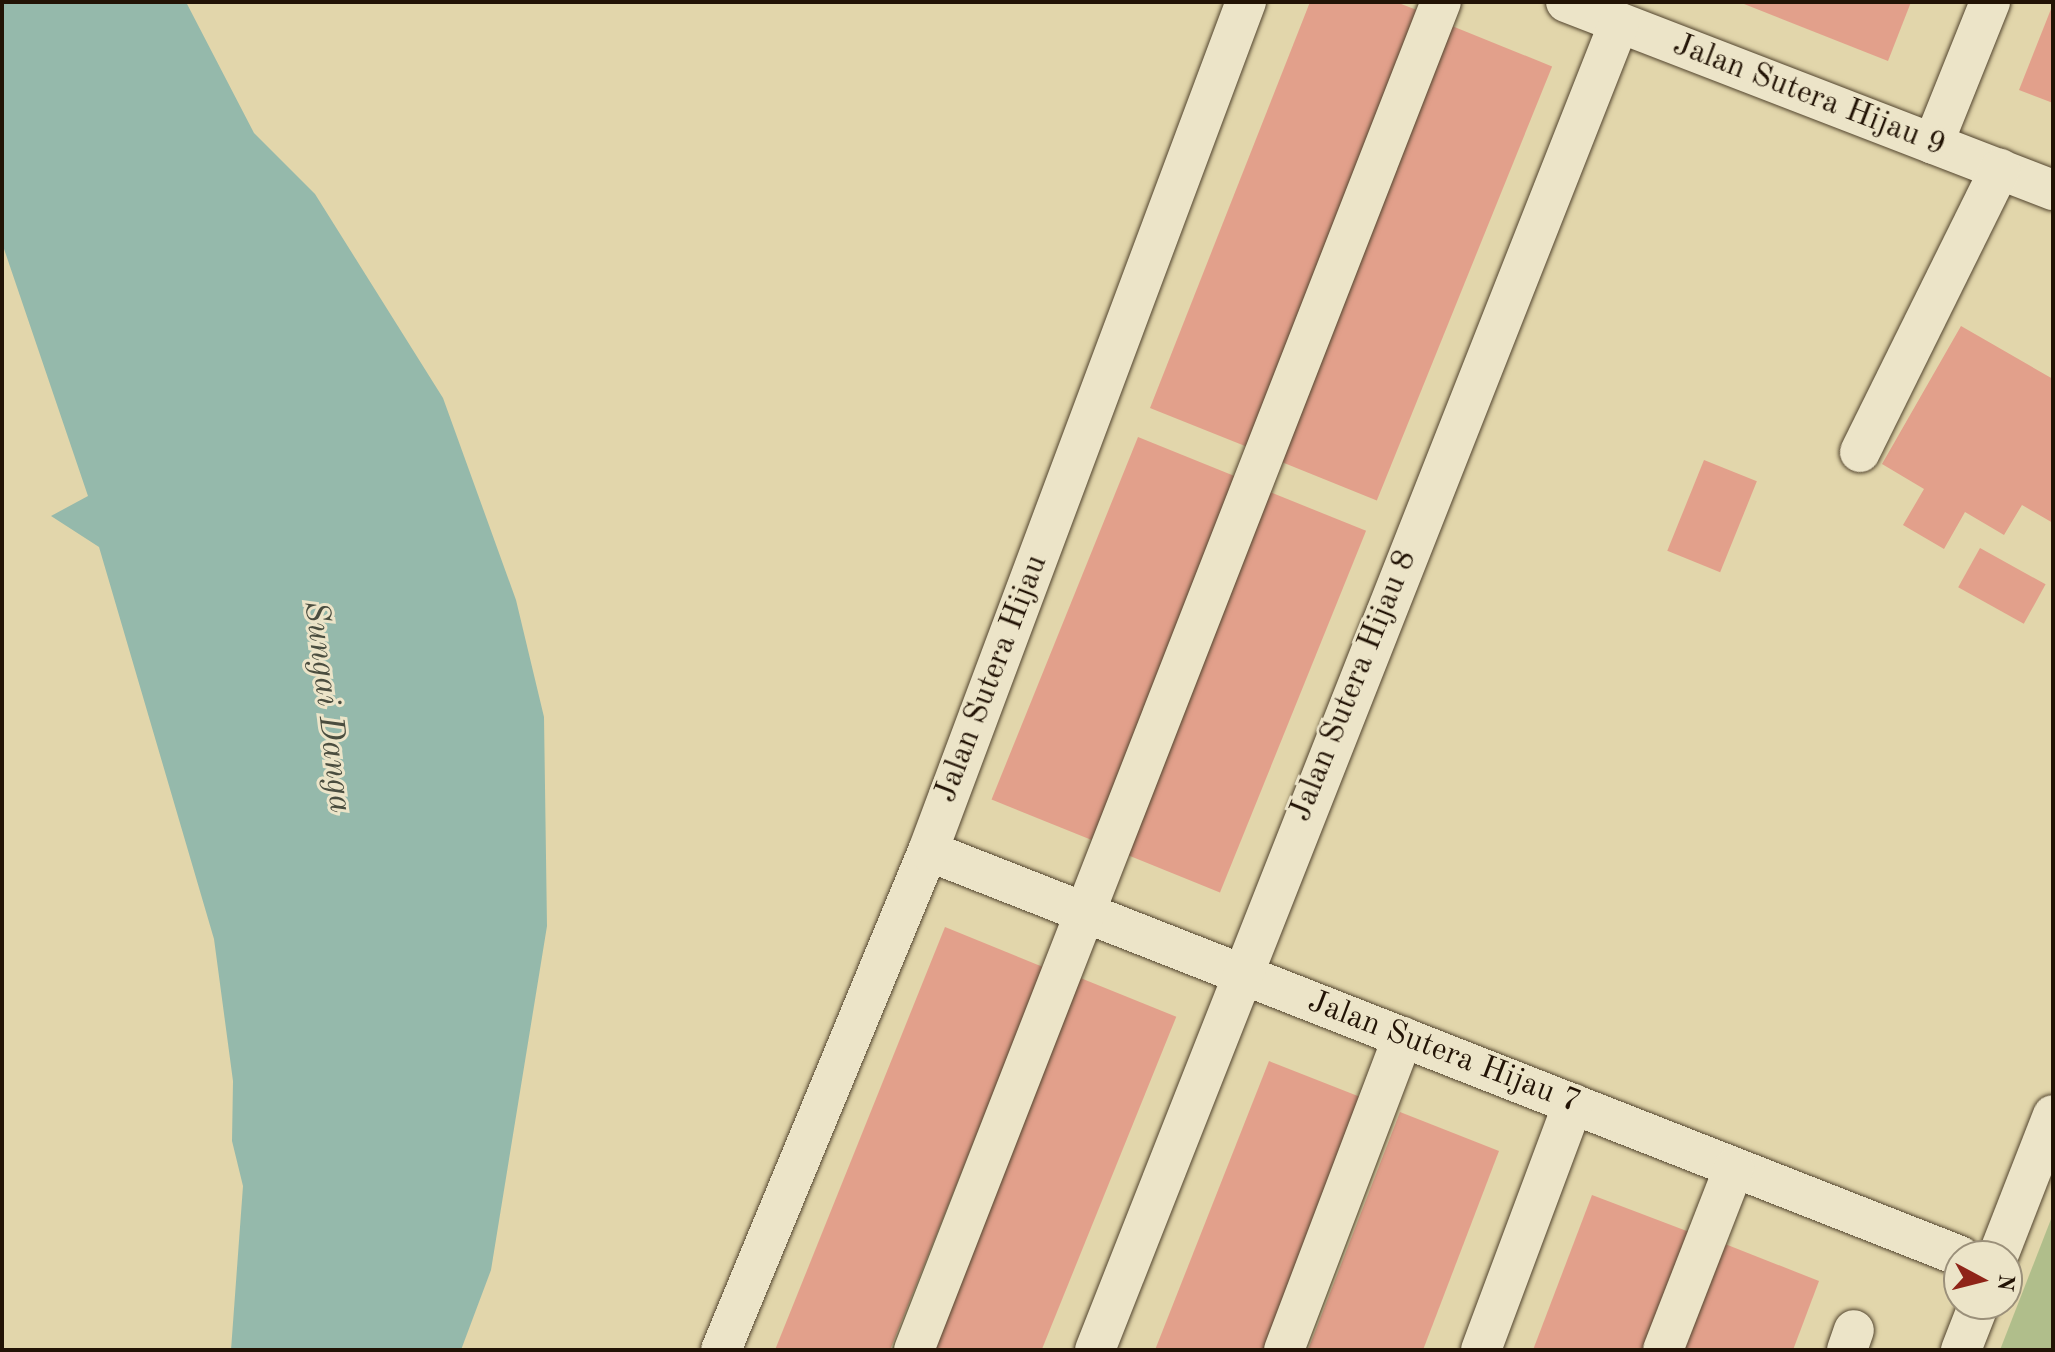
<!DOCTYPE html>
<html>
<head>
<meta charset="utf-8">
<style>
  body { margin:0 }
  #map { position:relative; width:2055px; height:1352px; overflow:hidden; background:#e2d6ab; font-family:"Old Standard TT",serif }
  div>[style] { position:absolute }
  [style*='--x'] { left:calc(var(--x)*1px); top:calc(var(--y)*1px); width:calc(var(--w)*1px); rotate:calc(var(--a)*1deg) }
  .green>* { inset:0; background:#b0be8b }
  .water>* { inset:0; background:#95b9ab }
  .building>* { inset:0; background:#e2a08b; transform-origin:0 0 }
  .roads { filter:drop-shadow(0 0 2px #52442e) drop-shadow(0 0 2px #52442e) }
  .minor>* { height:40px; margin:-20px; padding:0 20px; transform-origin:20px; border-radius:20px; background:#ece4c8 }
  span { translate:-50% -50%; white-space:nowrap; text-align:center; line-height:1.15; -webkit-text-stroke:6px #ece4c8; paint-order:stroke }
  .street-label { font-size:32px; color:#221305 }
  .water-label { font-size:34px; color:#4a4d3f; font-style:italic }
  .frame { position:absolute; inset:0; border:4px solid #221305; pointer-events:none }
  .north { position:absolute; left:1943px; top:1240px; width:80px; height:80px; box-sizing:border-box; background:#ece4c8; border:2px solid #9b907a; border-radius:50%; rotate:97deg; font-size:22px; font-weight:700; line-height:32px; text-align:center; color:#221305 }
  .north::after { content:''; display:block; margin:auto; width:28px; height:36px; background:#8f2418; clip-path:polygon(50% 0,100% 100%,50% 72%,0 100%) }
</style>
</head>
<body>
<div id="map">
  <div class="green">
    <i style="clip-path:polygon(2053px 1214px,2053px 1350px,2000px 1350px)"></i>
  </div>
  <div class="water">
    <i style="clip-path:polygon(2px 2px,186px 2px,254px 133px,315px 194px,443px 398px,516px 600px,544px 717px,547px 926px,491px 1270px,461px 1350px,231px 1350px,243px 1186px,232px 1141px,233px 1081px,214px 939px,99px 547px,51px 516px,88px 496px,2px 243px)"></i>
  </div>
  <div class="building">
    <i style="clip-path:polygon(1310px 2px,1396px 2px,1422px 12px,1250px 448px,1150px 408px)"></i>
    <i style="clip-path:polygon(1739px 2px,1911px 2px,1888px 61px)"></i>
    <i style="clip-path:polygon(2053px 4px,2053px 103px,2019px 90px)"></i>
    <i style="left:1452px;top:26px;width:108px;height:468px;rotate:22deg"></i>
    <i style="clip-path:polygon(1961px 326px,2053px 379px,2053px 523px,2022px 505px,2004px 535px,1965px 512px,1944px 549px,1903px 525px,1924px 489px,1882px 464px)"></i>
    <i style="left:1138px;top:437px;width:108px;height:391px;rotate:22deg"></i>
    <i style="left:1704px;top:460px;width:57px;height:98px;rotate:22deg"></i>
    <i style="left:1265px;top:490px;width:109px;height:390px;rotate:22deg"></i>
    <i style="left:1980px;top:548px;width:75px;height:45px;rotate:29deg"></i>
    <i style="clip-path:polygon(945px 927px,1043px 967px,1029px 1004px,890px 1350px,775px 1350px)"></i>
    <i style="left:1078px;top:977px;width:106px;height:402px;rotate:22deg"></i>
    <i style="clip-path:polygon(1269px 1061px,1368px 1100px,1270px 1350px,1155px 1350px)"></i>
    <i style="clip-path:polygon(1400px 1112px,1499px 1151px,1423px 1350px,1308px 1350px)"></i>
    <i style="clip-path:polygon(1592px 1195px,1692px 1233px,1647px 1350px,1533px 1350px)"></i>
    <i style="clip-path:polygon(1720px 1242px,1819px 1281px,1793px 1350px,1678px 1350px)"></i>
  </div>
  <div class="roads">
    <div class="minor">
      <i style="--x:1566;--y:2;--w:522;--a:21.11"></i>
      <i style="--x:1933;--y:144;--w:153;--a:-68.1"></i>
      <i style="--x:1860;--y:452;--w:316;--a:-63.7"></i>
      <i style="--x:928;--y:851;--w:1109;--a:21.43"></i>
      <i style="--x:1998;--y:1256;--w:151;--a:-68.7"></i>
      <i style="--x:721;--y:1350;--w:540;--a:-67.47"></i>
      <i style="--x:928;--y:851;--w:907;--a:-69.47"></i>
      <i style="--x:914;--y:1350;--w:1447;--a:-68.65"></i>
      <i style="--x:1095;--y:1350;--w:1427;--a:-68.45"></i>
      <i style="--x:1284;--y:1350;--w:335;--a:-69.2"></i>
      <i style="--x:1481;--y:1350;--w:263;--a:-69.5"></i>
      <i style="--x:1663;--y:1350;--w:195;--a:-68.7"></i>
      <i style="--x:1847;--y:1350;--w:21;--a:-71"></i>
      <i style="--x:1961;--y:1350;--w:49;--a:-68.6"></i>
    </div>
  </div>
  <div class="street-label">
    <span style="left:1809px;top:96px;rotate:21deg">Jalan Sutera Hijau 9</span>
    <span style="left:992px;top:679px;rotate:-69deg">Jalan Sutera Hijau</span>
    <span style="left:1354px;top:686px;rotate:-68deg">Jalan Sutera Hijau 8</span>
    <span style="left:1444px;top:1053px;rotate:21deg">Jalan Sutera Hijau 7</span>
  </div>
  <div class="water-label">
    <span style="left:327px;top:707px;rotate:83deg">Sungai Danga</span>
  </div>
  <div class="frame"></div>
  <div class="north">N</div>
</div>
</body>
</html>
